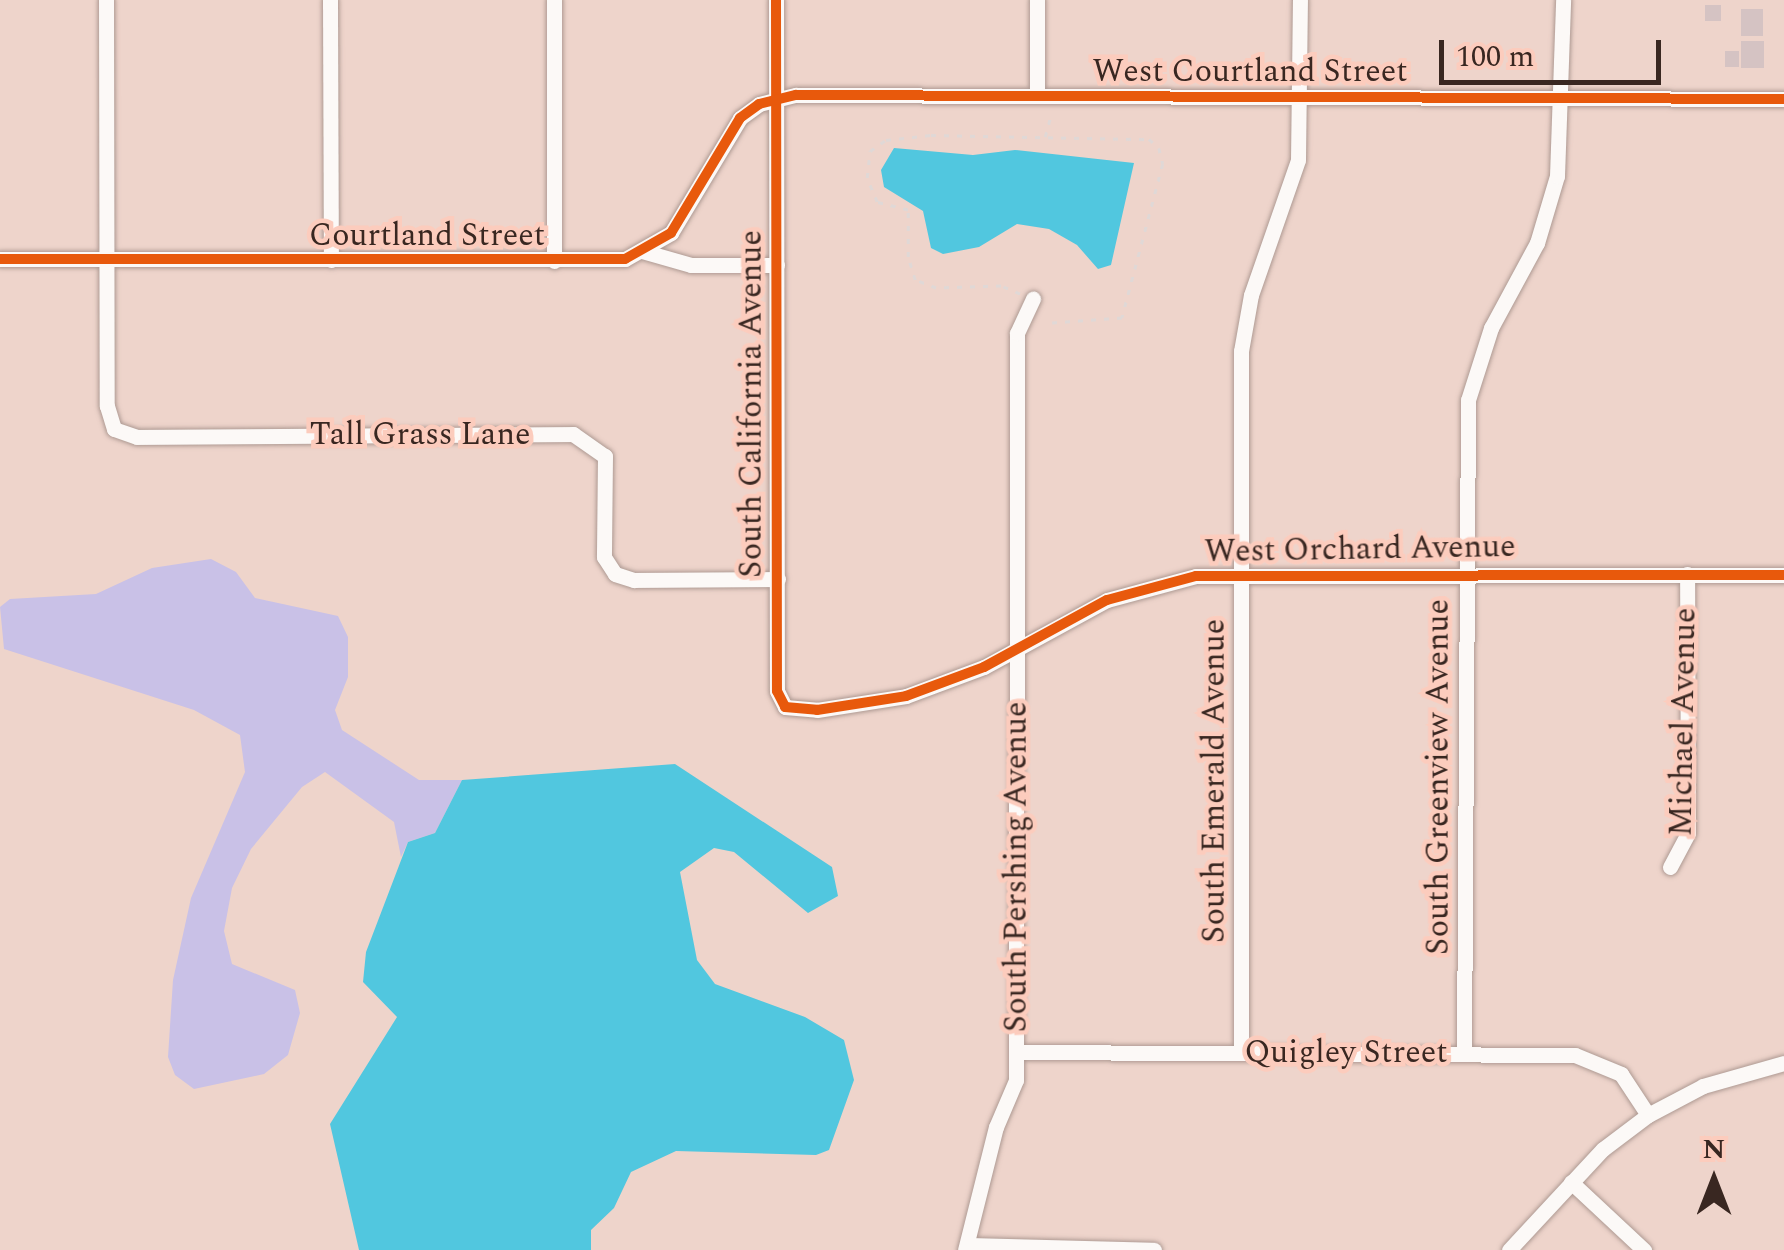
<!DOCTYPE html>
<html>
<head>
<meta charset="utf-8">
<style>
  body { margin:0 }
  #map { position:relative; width:1784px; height:1250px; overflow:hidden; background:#eed4cb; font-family:Spectral,serif }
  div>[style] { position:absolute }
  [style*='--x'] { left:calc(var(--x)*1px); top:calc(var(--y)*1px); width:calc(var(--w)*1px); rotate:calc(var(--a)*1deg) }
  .green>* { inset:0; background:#c9c1e7 }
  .water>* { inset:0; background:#51c7df }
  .building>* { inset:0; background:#d5c3c3; transform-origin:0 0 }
  .path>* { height:2.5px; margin-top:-1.25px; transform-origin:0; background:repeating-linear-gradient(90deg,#e0d8d6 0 5px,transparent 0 13px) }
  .roads { filter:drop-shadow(0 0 2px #ae9a93) drop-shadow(0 0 2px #ae9a93) }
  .street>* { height:15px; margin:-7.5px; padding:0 7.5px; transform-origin:7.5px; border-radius:7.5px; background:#fcf9f7 }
  .cycleway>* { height:10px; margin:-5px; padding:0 5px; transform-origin:5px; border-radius:5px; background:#e8590c }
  span { translate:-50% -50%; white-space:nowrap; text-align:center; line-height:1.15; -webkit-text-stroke:9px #fcccbd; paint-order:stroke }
  .street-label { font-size:32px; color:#392721 }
  .north { position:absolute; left:1664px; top:1130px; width:100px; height:100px; -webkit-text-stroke:8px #fcccbd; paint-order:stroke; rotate:0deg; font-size:28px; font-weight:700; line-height:40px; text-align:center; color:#392721 }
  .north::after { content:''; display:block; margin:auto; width:35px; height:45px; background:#392721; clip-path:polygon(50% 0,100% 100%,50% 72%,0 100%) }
  .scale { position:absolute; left:1439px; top:40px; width:222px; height:45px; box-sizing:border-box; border:5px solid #392721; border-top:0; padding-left:12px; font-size:30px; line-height:35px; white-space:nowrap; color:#392721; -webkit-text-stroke:8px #fcccbd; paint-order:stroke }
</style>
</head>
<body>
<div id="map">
  <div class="green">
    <i style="clip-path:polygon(211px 559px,236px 572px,255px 598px,338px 616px,348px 637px,348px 677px,335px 710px,342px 730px,419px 780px,462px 780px,435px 833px,408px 842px,401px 857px,394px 822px,325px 772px,302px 787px,251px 849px,232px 888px,224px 931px,232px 964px,295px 990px,300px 1013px,288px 1055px,264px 1074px,194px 1089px,175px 1075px,168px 1057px,173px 980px,191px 898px,245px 772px,240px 735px,194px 710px,4px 649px,0 607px,10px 599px,96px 594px,152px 568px)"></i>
  </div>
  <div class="water">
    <i style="clip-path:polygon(894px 148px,973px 155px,1015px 150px,1134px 163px,1111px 265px,1098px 269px,1077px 245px,1049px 229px,1017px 224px,979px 247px,943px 254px,931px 248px,923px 211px,884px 187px,881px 170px)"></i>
    <i style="clip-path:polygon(675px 764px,832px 867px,838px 896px,808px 913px,734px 852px,714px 848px,680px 872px,697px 960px,715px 984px,805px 1017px,844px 1040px,854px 1080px,829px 1150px,816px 1155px,676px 1151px,631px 1172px,614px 1208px,591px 1230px,591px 1250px,359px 1250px,330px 1124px,397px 1017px,363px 982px,366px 952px,408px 842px,435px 833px,462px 780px)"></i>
  </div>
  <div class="building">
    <i style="left:1705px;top:5px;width:16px;height:16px"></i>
    <i style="left:1741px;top:9px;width:22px;height:27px"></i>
    <i style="left:1741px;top:41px;width:23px;height:27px"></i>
    <i style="left:1725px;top:51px;width:14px;height:16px"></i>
  </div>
  <div class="path">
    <i style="--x:1045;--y:137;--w:23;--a:-75"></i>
    <i style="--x:1020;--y:294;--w:21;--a:-157"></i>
    <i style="--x:1001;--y:286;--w:65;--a:178.2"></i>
    <i style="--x:936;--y:288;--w:22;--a:-159"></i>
    <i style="--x:915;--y:280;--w:24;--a:-107"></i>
    <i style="--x:908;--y:257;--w:47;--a:-90"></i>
    <i style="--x:908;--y:210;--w:32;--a:-166"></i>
    <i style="--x:877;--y:202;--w:26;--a:-113"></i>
    <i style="--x:867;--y:178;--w:27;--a:-84"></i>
    <i style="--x:870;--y:151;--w:19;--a:-35"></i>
    <i style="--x:886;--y:140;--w:45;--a:-6.3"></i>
    <i style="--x:931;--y:135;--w:218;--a:1.1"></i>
    <i style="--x:1149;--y:139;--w:13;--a:42"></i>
    <i style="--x:1159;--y:148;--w:16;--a:76"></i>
    <i style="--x:1163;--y:164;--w:159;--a:104.9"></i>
    <i style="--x:1122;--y:318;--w:70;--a:175.9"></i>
  </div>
  <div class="roads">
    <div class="street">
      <i style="--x:106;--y:0;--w:406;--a:89.9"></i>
      <i style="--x:107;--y:406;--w:24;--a:73"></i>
      <i style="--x:114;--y:429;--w:24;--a:19"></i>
      <i style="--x:137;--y:437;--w:436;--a:-0.4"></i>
      <i style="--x:573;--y:434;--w:39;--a:35"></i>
      <i style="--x:605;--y:456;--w:101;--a:90.6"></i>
      <i style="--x:604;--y:557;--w:20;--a:57"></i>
      <i style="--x:615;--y:574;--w:20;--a:18"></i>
      <i style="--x:634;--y:580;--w:144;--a:-0.4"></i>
      <i style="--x:330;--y:0;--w:260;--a:89.8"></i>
      <i style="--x:554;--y:0;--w:261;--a:90"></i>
      <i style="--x:776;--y:0;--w:691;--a:89.92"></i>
      <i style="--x:777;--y:691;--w:18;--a:63"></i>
      <i style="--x:785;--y:707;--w:32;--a:5"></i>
      <i style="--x:817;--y:710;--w:90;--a:-8.9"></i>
      <i style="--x:906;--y:696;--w:83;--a:-20.4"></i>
      <i style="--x:984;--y:667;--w:140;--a:-28.6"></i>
      <i style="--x:1107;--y:600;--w:92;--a:-15.1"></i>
      <i style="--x:1196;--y:576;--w:588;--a:-0.1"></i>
      <i style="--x:1037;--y:95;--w:95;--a:-90"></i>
      <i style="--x:642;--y:251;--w:51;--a:15.9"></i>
      <i style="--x:691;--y:265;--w:86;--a:0"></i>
      <i style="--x:0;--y:259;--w:625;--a:0"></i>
      <i style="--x:625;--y:259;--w:53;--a:-29.5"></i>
      <i style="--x:671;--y:233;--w:134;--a:-59"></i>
      <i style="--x:740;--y:118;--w:24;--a:-36"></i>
      <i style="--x:759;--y:104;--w:38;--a:-14"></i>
      <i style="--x:796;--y:95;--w:988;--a:0.23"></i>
      <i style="--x:1670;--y:867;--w:38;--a:-62"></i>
      <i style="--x:1688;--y:833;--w:259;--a:-90.2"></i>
      <i style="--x:1017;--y:1052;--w:558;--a:0.31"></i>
      <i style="--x:1575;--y:1055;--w:50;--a:22.4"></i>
      <i style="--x:1621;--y:1074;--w:49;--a:56.6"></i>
      <i style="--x:1241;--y:1052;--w:701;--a:-90"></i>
      <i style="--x:1241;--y:351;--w:57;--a:-79.9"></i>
      <i style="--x:1251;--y:295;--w:143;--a:-70.8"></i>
      <i style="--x:1298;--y:160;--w:160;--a:-89.3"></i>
      <i style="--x:1464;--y:1054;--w:654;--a:-89.65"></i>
      <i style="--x:1468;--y:400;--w:76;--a:-72.3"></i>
      <i style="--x:1491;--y:328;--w:97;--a:-61.6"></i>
      <i style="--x:1537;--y:243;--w:70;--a:-73.4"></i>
      <i style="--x:1557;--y:176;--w:176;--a:-88"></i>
      <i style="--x:1571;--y:1182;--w:100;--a:43"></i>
      <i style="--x:967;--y:1245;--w:187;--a:1.5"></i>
      <i style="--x:965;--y:1250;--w:127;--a:-75.9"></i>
      <i style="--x:996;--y:1127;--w:51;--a:-66.9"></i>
      <i style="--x:1016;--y:1080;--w:747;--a:-89.92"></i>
      <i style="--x:1017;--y:333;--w:38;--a:-65"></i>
      <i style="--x:1509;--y:1250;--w:138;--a:-47.1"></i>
      <i style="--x:1603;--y:1149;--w:56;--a:-37.1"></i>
      <i style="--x:1648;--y:1115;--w:62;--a:-27.8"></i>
      <i style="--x:1703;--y:1086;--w:84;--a:-15.9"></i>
    </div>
  </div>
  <div class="cycleway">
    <i style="--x:776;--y:0;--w:691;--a:89.92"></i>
    <i style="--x:777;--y:691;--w:18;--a:63"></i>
    <i style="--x:785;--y:707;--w:32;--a:5"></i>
    <i style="--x:817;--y:710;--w:90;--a:-8.9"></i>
    <i style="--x:906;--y:696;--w:83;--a:-20.4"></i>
    <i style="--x:984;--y:667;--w:140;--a:-28.6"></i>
    <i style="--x:1107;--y:600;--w:92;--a:-15.1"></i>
    <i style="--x:1196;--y:576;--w:588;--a:-0.1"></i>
    <i style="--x:0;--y:259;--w:625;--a:0"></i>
    <i style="--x:625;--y:259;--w:53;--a:-29.5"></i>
    <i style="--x:671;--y:233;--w:134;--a:-59"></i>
    <i style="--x:740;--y:118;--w:24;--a:-36"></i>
    <i style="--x:759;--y:104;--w:38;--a:-14"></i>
    <i style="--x:796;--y:95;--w:988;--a:0.23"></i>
  </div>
  <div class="street-label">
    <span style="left:1250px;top:72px">West Courtland Street</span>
    <span style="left:427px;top:236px">Courtland Street</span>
    <span style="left:752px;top:404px;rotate:-90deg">South California Avenue</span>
    <span style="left:420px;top:435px">Tall Grass Lane</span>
    <span style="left:1360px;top:550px;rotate:-1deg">West Orchard Avenue</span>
    <span style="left:1684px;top:722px;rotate:-89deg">Michael Avenue</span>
    <span style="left:1439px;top:777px;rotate:-90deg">South Greenview Avenue</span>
    <span style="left:1215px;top:781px;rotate:-90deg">South Emerald Avenue</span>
    <span style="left:1017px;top:867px;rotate:-90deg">South Pershing Avenue</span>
    <span style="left:1346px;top:1053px">Quigley Street</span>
  </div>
  <div class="north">N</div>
  <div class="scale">100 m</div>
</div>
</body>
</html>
